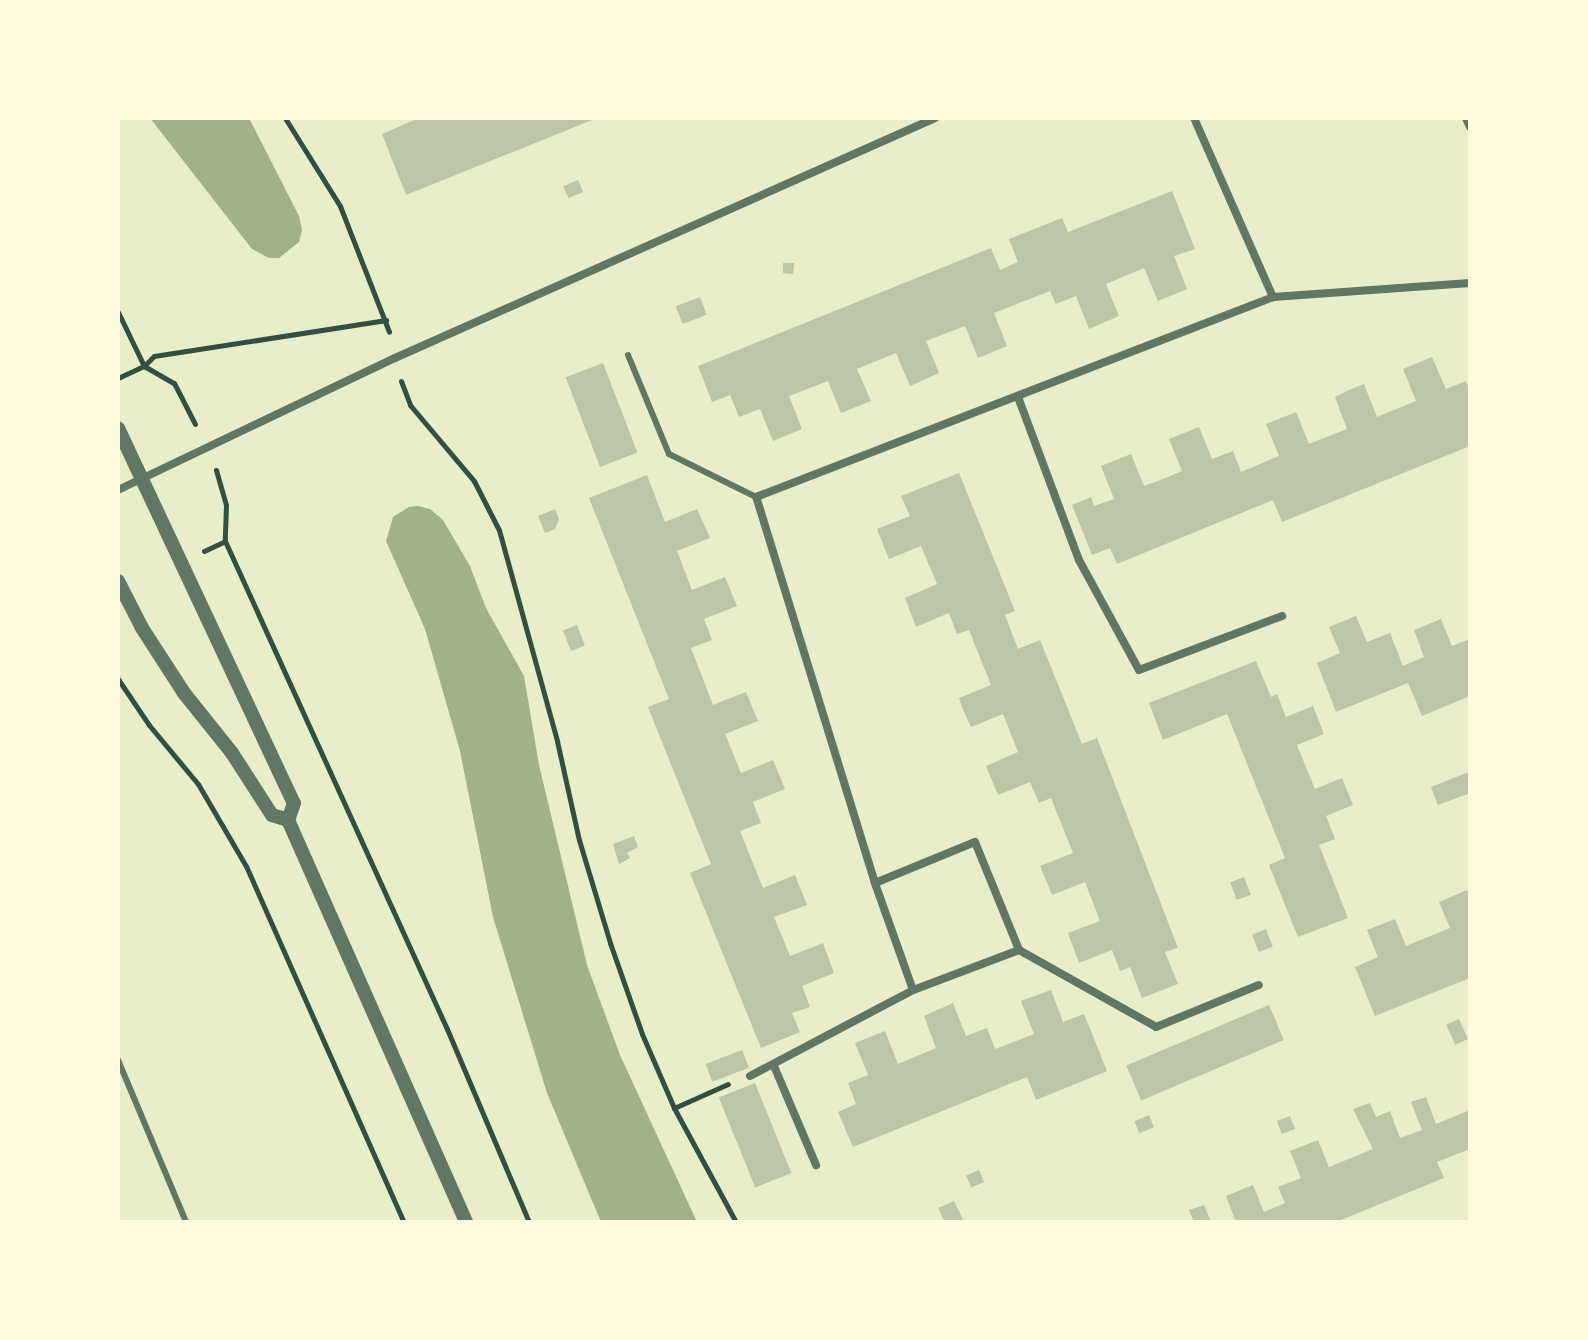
<!DOCTYPE html>
<html>
<head>
<meta charset="utf-8">
<style>
  body { margin:0 }
  #map { position:relative; width:1588px; height:1340px; overflow:hidden; background:#e9edc9; font-family:"Libre Baskerville",serif }
  div>[style] { position:absolute }
  [style*='--x'] { left:calc(var(--x)*1px); top:calc(var(--y)*1px); width:calc(var(--w)*1px); rotate:calc(var(--a)*1deg) }
  .water>* { inset:0; background:#a3b18a }
  .building>* { inset:0; background:#bcc5a7; transform-origin:0 0 }
  .path>* { height:5px; margin:-2.5px; padding:0 2.5px; transform-origin:2.5px; border-radius:2.5px; background:#344e41 }
  .service>* { height:6px; margin:-3px; padding:0 3px; transform-origin:3px; border-radius:3px; background:#617663 }
  .minor>* { height:8px; margin:-4px; padding:0 4px; transform-origin:4px; border-radius:4px; background:#617663 }
  .tertiary>* { height:14px; margin:-7px; padding:0 7px; transform-origin:7px; border-radius:7px; background:#617663 }
  span { translate:-50% -50%; white-space:nowrap; text-align:center; line-height:1.15; -webkit-text-stroke:8px #fefae0; paint-order:stroke }
  .frame { position:absolute; inset:0; border:120px solid #fefae0; pointer-events:none }
</style>
</head>
<body>
<div id="map">
  <div class="water">
    <i style="clip-path:polygon(150px 118px,249px 118px,299px 216px,302px 230px,299px 242px,279px 258px,269px 258px,252px 249px)"></i>
    <i style="clip-path:polygon(418px 506px,430px 509px,443px 520px,470px 566px,486px 608px,524px 676px,539px 765px,587px 965px,620px 1055px,697px 1222px,601px 1222px,547px 1093px,493px 917px,460px 751px,425px 629px,386px 541px,393px 517px,409px 507px)"></i>
  </div>
  <div class="building">
    <i style="clip-path:polygon(419px 118px,597px 118px,406px 195px,382px 134px)"></i>
    <i style="left:578px;top:180px;width:13px;height:16px;rotate:67deg"></i>
    <i style="clip-path:polygon(1172px 191px,1195px 249px,1174px 256px,1187px 289px,1158px 301px,1144px 268px,1106px 284px,1119px 316px,1089px 329px,1076px 296px,1056px 304px,1050px 291px,994px 313px,1007px 346px,978px 358px,965px 326px,926px 341px,939px 373px,910px 386px,896px 353px,857px 369px,871px 401px,841px 413px,828px 381px,789px 396px,802px 429px,773px 441px,760px 409px,739px 417px,730px 395px,712px 402px,698px 366px,991px 248px,1000px 270px,1018px 262px,1009px 239px,1062px 218px,1068px 232px)"></i>
    <i style="clip-path:polygon(783px 263px,794px 263px,793px 274px,783px 273px)"></i>
    <i style="left:700px;top:297px;width:19px;height:26px;rotate:69deg"></i>
    <i style="clip-path:polygon(1432px 357px,1446px 389px,1466px 381px,1470px 391px,1470px 446px,1282px 522px,1273px 500px,1117px 564px,1110px 548px,1092px 555px,1072px 505px,1091px 497px,1094px 506px,1114px 499px,1101px 466px,1131px 454px,1144px 486px,1163px 479px,1182px 471px,1169px 439px,1199px 427px,1212px 459px,1233px 451px,1241px 472px,1279px 456px,1266px 424px,1296px 412px,1309px 444px,1347px 429px,1335px 397px,1349px 390px,1364px 384px,1377px 417px,1416px 401px,1403px 369px)"></i>
    <i style="left:603px;top:363px;width:96px;height:40px;rotate:69deg"></i>
    <i style="clip-path:polygon(959px 473px,1015px 611px,1005px 615px,1018px 649px,1040px 640px,1082px 744px,1097px 738px,1178px 948px,1165px 952px,1178px 984px,1142px 998px,1130px 967px,1120px 971px,1112px 950px,1079px 963px,1068px 933px,1100px 921px,1085px 882px,1052px 895px,1040px 866px,1073px 853px,1051px 798px,1039px 803px,1030px 782px,998px 795px,986px 766px,1018px 752px,1003px 714px,971px 727px,964px 712px,959px 698px,991px 685px,969px 630px,957px 634px,949px 613px,916px 627px,905px 598px,937px 584px,921px 546px,889px 559px,877px 529px,910px 516px,901px 496px)"></i>
    <i style="clip-path:polygon(647px 475px,665px 522px,697px 509px,710px 538px,677px 551px,692px 590px,725px 577px,737px 606px,704px 619px,712px 640px,691px 648px,713px 705px,746px 692px,758px 721px,725px 734px,741px 773px,773px 760px,785px 789px,753px 802px,761px 823px,740px 831px,763px 888px,795px 875px,807px 905px,774px 917px,790px 956px,823px 943px,834px 973px,802px 986px,810px 1007px,792px 1013px,800px 1032px,761px 1048px,690px 873px,711px 864px,648px 707px,669px 699px,589px 498px)"></i>
    <i style="clip-path:polygon(555px 509px,559px 519px,555px 529px,545px 533px,538px 516px)"></i>
    <i style="clip-path:polygon(1356px 616px,1367px 642px,1390px 633px,1403px 666px,1424px 657px,1414px 630px,1441px 619px,1452px 646px,1470px 639px,1470px 696px,1422px 716px,1408px 683px,1336px 712px,1317px 663px,1340px 653px,1329px 627px)"></i>
    <i style="left:577px;top:625px;width:22px;height:15px;rotate:69deg"></i>
    <i style="clip-path:polygon(1256px 661px,1271px 697px,1277px 694px,1286px 717px,1313px 706px,1324px 734px,1297px 745px,1315px 789px,1342px 778px,1353px 805px,1326px 816px,1335px 839px,1319px 845px,1348px 918px,1298px 937px,1269px 865px,1285px 858px,1227px 714px,1163px 740px,1149px 703px)"></i>
    <i style="clip-path:polygon(1469px 772px,1470px 793px,1438px 805px,1431px 787px)"></i>
    <i style="clip-path:polygon(634px 836px,638px 847px,627px 853px,630px 858px,619px 864px,613px 844px)"></i>
    <i style="left:1244px;top:877px;width:19px;height:15px;rotate:69deg"></i>
    <i style="clip-path:polygon(1467px 890px,1470px 899px,1470px 978px,1375px 1016px,1355px 967px,1378px 957px,1367px 930px,1395px 919px,1406px 946px,1450px 928px,1439px 902px)"></i>
    <i style="left:1266px;top:929px;width:19px;height:15px;rotate:69deg"></i>
    <i style="clip-path:polygon(1051px 990px,1063px 1022px,1084px 1014px,1107px 1071px,1036px 1100px,1027px 1077px,853px 1147px,838px 1112px,856px 1104px,848px 1083px,868px 1075px,855px 1043px,885px 1031px,898px 1064px,936px 1048px,924px 1016px,953px 1003px,966px 1036px,987px 1028px,995px 1049px,1034px 1034px,1021px 1001px)"></i>
    <i style="left:1269px;top:1005px;width:38px;height:155px;rotate:67deg"></i>
    <i style="left:1459px;top:1019px;width:22px;height:14px;rotate:66deg"></i>
    <i style="left:742px;top:1050px;width:19px;height:39px;rotate:69deg"></i>
    <i style="left:755px;top:1083px;width:97px;height:39px;rotate:68deg"></i>
    <i style="clip-path:polygon(1426px 1097px,1436px 1124px,1470px 1110px,1470px 1149px,1437px 1162px,1444px 1178px,1336px 1222px,1236px 1222px,1226px 1196px,1253px 1185px,1264px 1212px,1285px 1203px,1278px 1187px,1301px 1178px,1290px 1151px,1318px 1140px,1329px 1167px,1373px 1149px,1353px 1109px,1370px 1103px,1376px 1117px,1390px 1111px,1400px 1138px,1422px 1130px,1411px 1102px)"></i>
    <i style="left:1149px;top:1115px;width:13px;height:16px;rotate:67deg"></i>
    <i style="left:1290px;top:1116px;width:14px;height:14px;rotate:69deg"></i>
    <i style="left:979px;top:1170px;width:13px;height:14px;rotate:67deg"></i>
    <i style="clip-path:polygon(954px 1201px,964px 1222px,945px 1222px,938px 1208px)"></i>
    <i style="clip-path:polygon(1204px 1205px,1211px 1222px,1194px 1222px,1189px 1210px)"></i>
  </div>
  <div class="path">
    <i style="--x:285;--y:118;--w:104;--a:58"></i>
    <i style="--x:340;--y:206;--w:135;--a:68.7"></i>
    <i style="--x:118;--y:312;--w:60;--a:64.3"></i>
    <i style="--x:144;--y:366;--w:34;--a:30"></i>
    <i style="--x:174;--y:383;--w:46;--a:62.9"></i>
    <i style="--x:118;--y:378;--w:29;--a:-25"></i>
    <i style="--x:144;--y:366;--w:14;--a:-45"></i>
    <i style="--x:154;--y:356;--w:235;--a:-8.8"></i>
    <i style="--x:401;--y:381;--w:26;--a:69"></i>
    <i style="--x:410;--y:405;--w:99;--a:49.9"></i>
    <i style="--x:474;--y:481;--w:55;--a:63"></i>
    <i style="--x:499;--y:530;--w:219;--a:74.6"></i>
    <i style="--x:557;--y:741;--w:101;--a:77.5"></i>
    <i style="--x:579;--y:840;--w:108;--a:73.2"></i>
    <i style="--x:610;--y:943;--w:96;--a:70.6"></i>
    <i style="--x:642;--y:1034;--w:81;--a:66.6"></i>
    <i style="--x:674;--y:1108;--w:130;--a:61.5"></i>
    <i style="--x:216;--y:470;--w:36;--a:74"></i>
    <i style="--x:226;--y:505;--w:36;--a:92"></i>
    <i style="--x:225;--y:541;--w:536;--a:65.54"></i>
    <i style="--x:447;--y:1029;--w:210;--a:67"></i>
    <i style="--x:204;--y:551;--w:23;--a:-25"></i>
    <i style="--x:118;--y:679;--w:55;--a:56"></i>
    <i style="--x:149;--y:725;--w:77;--a:50.3"></i>
    <i style="--x:198;--y:784;--w:95;--a:59.7"></i>
    <i style="--x:246;--y:866;--w:389;--a:66.1"></i>
    <i style="--x:674;--y:1108;--w:59;--a:-24"></i>
  </div>
  <div class="service">
    <i style="--x:628;--y:355;--w:107;--a:67.5"></i>
    <i style="--x:669;--y:454;--w:97;--a:26.3"></i>
    <i style="--x:118;--y:1060;--w:176;--a:67.2"></i>
  </div>
  <div class="minor">
    <i style="--x:1194;--y:118;--w:196;--a:66.2"></i>
    <i style="--x:1466;--y:118;--w:10;--a:66"></i>
    <i style="--x:1018;--y:397;--w:174;--a:69.5"></i>
    <i style="--x:1079;--y:560;--w:125;--a:61.4"></i>
    <i style="--x:1139;--y:670;--w:153;--a:-20.7"></i>
    <i style="--x:118;--y:490;--w:307;--a:-25.5"></i>
    <i style="--x:395;--y:358;--w:591;--a:-23.96"></i>
    <i style="--x:875;--y:883;--w:108;--a:-22.3"></i>
    <i style="--x:975;--y:842;--w:117;--a:67.8"></i>
    <i style="--x:1019;--y:950;--w:113;--a:159.3"></i>
    <i style="--x:913;--y:990;--w:114;--a:-109.6"></i>
    <i style="--x:875;--y:883;--w:404;--a:-107.1"></i>
    <i style="--x:756;--y:497;--w:554;--a:-21.15"></i>
    <i style="--x:1273;--y:297;--w:197;--a:-4.1"></i>
    <i style="--x:1019;--y:950;--w:157;--a:29.3"></i>
    <i style="--x:1156;--y:1027;--w:111;--a:-22.2"></i>
    <i style="--x:774;--y:1066;--w:108;--a:67"></i>
    <i style="--x:750;--y:1076;--w:184;--a:-27.8"></i>
  </div>
  <div class="tertiary">
    <i style="--x:118;--y:428;--w:414;--a:64.9"></i>
    <i style="--x:294;--y:803;--w:18;--a:109"></i>
    <i style="--x:288;--y:820;--w:440;--a:66.1"></i>
    <i style="--x:118;--y:581;--w:53;--a:62.9"></i>
    <i style="--x:142;--y:628;--w:77;--a:57.1"></i>
    <i style="--x:184;--y:693;--w:77;--a:51.3"></i>
    <i style="--x:232;--y:753;--w:74;--a:57.2"></i>
    <i style="--x:272;--y:815;--w:17;--a:17"></i>
  </div>
  <div class="frame"></div>
</div>
</body>
</html>
